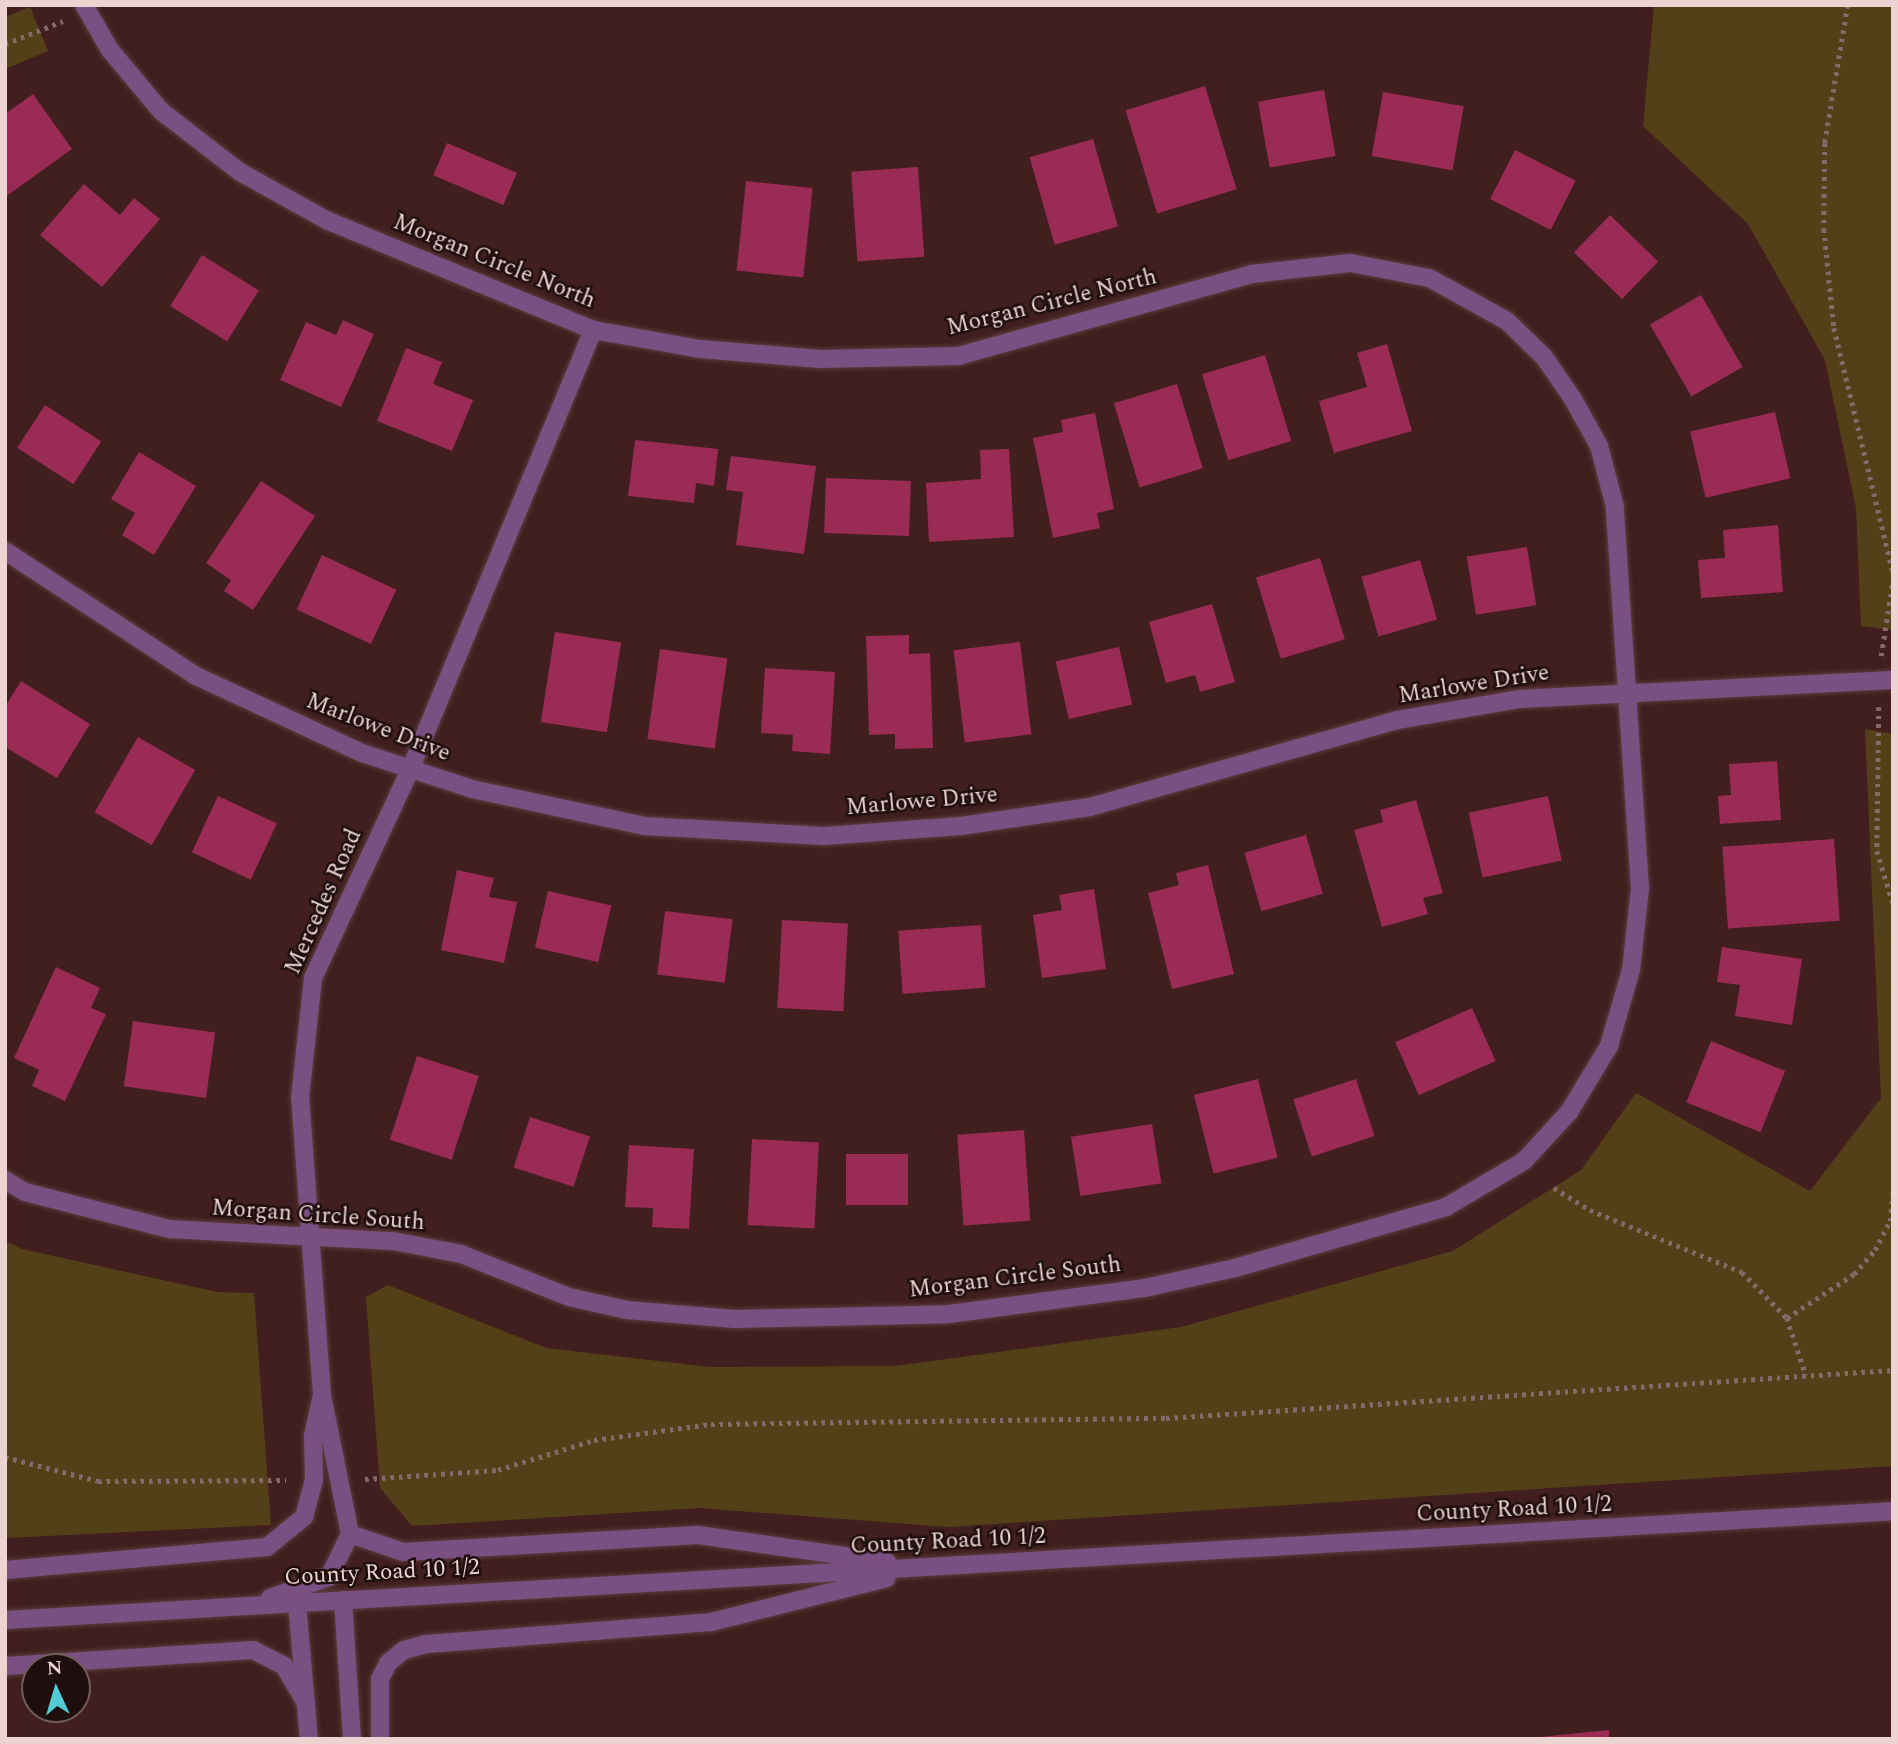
<!DOCTYPE html>
<html>
<head>
<meta charset="utf-8">
<style>
  body { margin:0 }
  #map { position:relative; width:1898px; height:1744px; overflow:hidden; background:#411f1f; font-family:Spectral,serif }
  div>[style] { position:absolute }
  [style*='--x'] { left:calc(var(--x)*1px); top:calc(var(--y)*1px); width:calc(var(--w)*1px); rotate:calc(var(--a)*1deg) }
  .green>* { inset:0; background:#544018 }
  .building>* { inset:0; background:#9a2b55; transform-origin:0 0 }
  .path>* { height:4.5px; margin-top:-2.25px; transform-origin:0; background:repeating-linear-gradient(90deg,#866968 0 3.5px,transparent 0 8.5px) }
  .roads { filter:drop-shadow(0 0 2px #5c3c3c) drop-shadow(0 0 2px #5c3c3c) }
  .minor>* { height:18px; margin:-9px; padding:0 9px; transform-origin:9px; border-radius:9px; background:#7a4f82 }
  .tertiary>* { height:18px; margin:-9px; padding:0 9px; transform-origin:9px; border-radius:9px; background:#7a4f82 }
  span { translate:-50% -50%; white-space:nowrap; text-align:center; line-height:1.15; -webkit-text-stroke:5px #1e0e0e; paint-order:stroke }
  .street-label { font-size:23px; color:#ebd4d2 }
  .frame { position:absolute; inset:0; border:7px solid #ebd4d2; pointer-events:none }
  .north { position:absolute; left:21px; top:1653px; width:70px; height:70px; box-sizing:border-box; background:#1e0e0e; border:2px solid #705d5c; border-radius:50%; rotate:356deg; font-size:19px; font-weight:700; line-height:28px; text-align:center; color:#ebd4d2 }
  .north::after { content:''; display:block; margin:auto; width:24px; height:32px; background:#51ccd5; clip-path:polygon(50% 0,100% 100%,50% 72%,0 100%) }
</style>
</head>
<body>
<div id="map">
  <div class="green">
    <i style="clip-path:polygon(1654px 5px,1893px 5px,1893px 630px,1861px 626px,1856px 508px,1825px 360px,1748px 224px,1643px 126px)"></i>
    <i style="clip-path:polygon(30px 7px,48px 51px,5px 69px,5px 17px)"></i>
    <i style="clip-path:polygon(1865px 729px,1893px 734px,1893px 1466px,948px 1527px,700px 1508px,412px 1526px,380px 1488px,366px 1297px,388px 1285px,546px 1348px,710px 1367px,895px 1366px,1181px 1327px,1453px 1251px,1581px 1170px,1636px 1093px,1810px 1191px,1881px 1098px)"></i>
    <i style="clip-path:polygon(5px 1241px,22px 1249px,217px 1292px,254px 1293px,271px 1525px,5px 1538px)"></i>
  </div>
  <div class="building">
    <i style="left:1205px;top:86px;width:108px;height:83px;rotate:73deg"></i>
    <i style="left:1324px;top:90px;width:67px;height:67px;rotate:80deg"></i>
    <i style="left:1383px;top:92px;width:82px;height:65px;rotate:10deg"></i>
    <i style="clip-path:polygon(33px 94px,72px 149px,5px 197px,5px 114px)"></i>
    <i style="left:1093px;top:139px;width:91px;height:66px;rotate:74deg"></i>
    <i style="left:447px;top:143px;width:76px;height:35px;rotate:23deg"></i>
    <i style="left:1515px;top:150px;width:68px;height:55px;rotate:27deg"></i>
    <i style="left:918px;top:167px;width:90px;height:67px;rotate:86deg"></i>
    <i style="left:746px;top:181px;width:67px;height:90px;rotate:6deg"></i>
    <i style="clip-path:polygon(84px 184px,120px 215px,134px 198px,160px 219px,102px 287px,40px 235px)"></i>
    <i style="left:1610px;top:215px;width:67px;height:52px;rotate:44deg"></i>
    <i style="left:202px;top:255px;width:67px;height:60px;rotate:32deg"></i>
    <i style="left:1701px;top:295px;width:83px;height:59px;rotate:60deg"></i>
    <i style="clip-path:polygon(343px 320px,374px 334px,341px 407px,280px 380px,306px 322px,336px 335px)"></i>
    <i style="clip-path:polygon(1387px 344px,1412px 431px,1334px 453px,1319px 401px,1367px 387px,1357px 353px)"></i>
    <i style="clip-path:polygon(406px 348px,442px 362px,433px 384px,473px 400px,452px 451px,377px 421px)"></i>
    <i style="left:1265px;top:355px;width:90px;height:66px;rotate:73deg"></i>
    <i style="left:1177px;top:384px;width:88px;height:66px;rotate:73deg"></i>
    <i style="left:45px;top:405px;width:67px;height:51px;rotate:33deg"></i>
    <i style="left:1775px;top:412px;width:68px;height:87px;rotate:77deg"></i>
    <i style="clip-path:polygon(1095px 413px,1114px 509px,1097px 513px,1100px 528px,1053px 538px,1033px 438px,1063px 432px,1061px 420px)"></i>
    <i style="clip-path:polygon(635px 440px,718px 449px,714px 486px,696px 483px,694px 503px,628px 496px)"></i>
    <i style="clip-path:polygon(1009px 449px,1014px 537px,929px 542px,926px 483px,981px 479px,980px 450px)"></i>
    <i style="clip-path:polygon(139px 452px,196px 486px,154px 555px,122px 535px,135px 513px,111px 499px)"></i>
    <i style="clip-path:polygon(731px 456px,816px 466px,804px 554px,736px 545px,743px 492px,726px 490px)"></i>
    <i style="left:826px;top:478px;width:85px;height:55px;rotate:2deg"></i>
    <i style="clip-path:polygon(261px 481px,315px 516px,253px 610px,224px 591px,231px 580px,206px 563px)"></i>
    <i style="clip-path:polygon(1778px 525px,1783px 592px,1701px 598px,1698px 560px,1725px 558px,1723px 530px)"></i>
    <i style="left:1527px;top:547px;width:59px;height:61px;rotate:81deg"></i>
    <i style="left:322px;top:555px;width:82px;height:60px;rotate:25deg"></i>
    <i style="left:1320px;top:558px;width:85px;height:67px;rotate:73deg"></i>
    <i style="left:1420px;top:560px;width:62px;height:61px;rotate:74deg"></i>
    <i style="clip-path:polygon(1212px 604px,1235px 682px,1200px 692px,1195px 675px,1166px 683px,1149px 622px)"></i>
    <i style="left:555px;top:632px;width:67px;height:91px;rotate:9deg"></i>
    <i style="clip-path:polygon(909px 635px,909px 654px,930px 653px,933px 748px,895px 749px,895px 734px,869px 735px,866px 636px)"></i>
    <i style="left:1020px;top:642px;width:93px;height:67px;rotate:83deg"></i>
    <i style="left:1119px;top:647px;width:59px;height:65px;rotate:77deg"></i>
    <i style="left:660px;top:649px;width:68px;height:91px;rotate:8deg"></i>
    <i style="clip-path:polygon(765px 668px,835px 672px,830px 754px,792px 751px,793px 735px,761px 733px)"></i>
    <i style="clip-path:polygon(21px 681px,90px 724px,57px 778px,5px 747px,5px 707px)"></i>
    <i style="left:138px;top:737px;width:66px;height:87px;rotate:30deg"></i>
    <i style="clip-path:polygon(1777px 761px,1781px 820px,1720px 824px,1718px 796px,1731px 795px,1729px 764px)"></i>
    <i style="left:218px;top:796px;width:65px;height:62px;rotate:25deg"></i>
    <i style="left:1548px;top:796px;width:66px;height:81px;rotate:78deg"></i>
    <i style="clip-path:polygon(1416px 800px,1443px 893px,1423px 898px,1428px 914px,1382px 927px,1354px 830px,1383px 822px,1380px 810px)"></i>
    <i style="left:1306px;top:835px;width:61px;height:64px;rotate:74deg"></i>
    <i style="left:1834px;top:839px;width:82px;height:112px;rotate:86deg"></i>
    <i style="clip-path:polygon(1208px 865px,1234px 974px,1172px 989px,1148px 893px,1179px 885px,1176px 873px)"></i>
    <i style="clip-path:polygon(457px 870px,494px 878px,489px 897px,517px 902px,504px 963px,441px 950px)"></i>
    <i style="clip-path:polygon(1094px 889px,1106px 969px,1042px 978px,1033px 915px,1062px 910px,1059px 895px)"></i>
    <i style="left:548px;top:891px;width:65px;height:58px;rotate:13deg"></i>
    <i style="left:665px;top:911px;width:68px;height:64px;rotate:7deg"></i>
    <i style="left:782px;top:920px;width:66px;height:88px;rotate:3deg"></i>
    <i style="left:981px;top:925px;width:63px;height:83px;rotate:86deg"></i>
    <i style="clip-path:polygon(1722px 947px,1802px 959px,1792px 1025px,1735px 1016px,1740px 985px,1717px 982px)"></i>
    <i style="clip-path:polygon(56px 967px,100px 988px,91px 1008px,106px 1014px,65px 1101px,32px 1086px,39px 1070px,14px 1058px)"></i>
    <i style="left:1472px;top:1008px;width:58px;height:84px;rotate:66deg"></i>
    <i style="left:133px;top:1021px;width:83px;height:66px;rotate:8deg"></i>
    <i style="left:1711px;top:1041px;width:80px;height:66px;rotate:22deg"></i>
    <i style="left:417px;top:1056px;width:65px;height:88px;rotate:18deg"></i>
    <i style="left:1258px;top:1079px;width:81px;height:66px;rotate:76deg"></i>
    <i style="left:1356px;top:1079px;width:60px;height:66px;rotate:72deg"></i>
    <i style="left:530px;top:1117px;width:63px;height:53px;rotate:18deg"></i>
    <i style="left:1152px;top:1124px;width:60px;height:82px;rotate:81deg"></i>
    <i style="left:1024px;top:1130px;width:91px;height:67px;rotate:86deg"></i>
    <i style="left:752px;top:1139px;width:67px;height:86px;rotate:3deg"></i>
    <i style="clip-path:polygon(629px 1145px,694px 1149px,689px 1229px,652px 1227px,653px 1208px,625px 1207px)"></i>
    <i style="left:846px;top:1154px;width:62px;height:51px"></i>
    <i style="clip-path:polygon(1609px 1730px,1609px 1739px,1540px 1739px,1540px 1737px)"></i>
  </div>
  <div class="path">
    <i style="--x:1848;--y:5;--w:140;--a:99.5"></i>
    <i style="--x:1825;--y:143;--w:86;--a:90.7"></i>
    <i style="--x:1824;--y:229;--w:100;--a:84.2"></i>
    <i style="--x:1834;--y:328;--w:250;--a:76.4"></i>
    <i style="--x:5;--y:44;--w:62;--a:-21.6"></i>
    <i style="--x:1881;--y:656;--w:78;--a:-81.1"></i>
    <i style="--x:1879;--y:707;--w:144;--a:90.8"></i>
    <i style="--x:1877;--y:851;--w:54;--a:72.9"></i>
    <i style="--x:1554;--y:1188;--w:42;--a:31.4"></i>
    <i style="--x:1590;--y:1210;--w:164;--a:22.2"></i>
    <i style="--x:1742;--y:1272;--w:64;--a:45.6"></i>
    <i style="--x:1787;--y:1318;--w:60;--a:71.6"></i>
    <i style="--x:1787;--y:1318;--w:80;--a:-33.3"></i>
    <i style="--x:1854;--y:1274;--w:32;--a:-49"></i>
    <i style="--x:1875;--y:1250;--w:33;--a:-63"></i>
    <i style="--x:1890;--y:1221;--w:30;--a:-84"></i>
    <i style="--x:5;--y:1457;--w:96;--a:14.5"></i>
    <i style="--x:98;--y:1481;--w:188;--a:-0.3"></i>
    <i style="--x:365;--y:1479;--w:133;--a:-3.9"></i>
    <i style="--x:498;--y:1470;--w:101;--a:-17.4"></i>
    <i style="--x:594;--y:1440;--w:118;--a:-7.8"></i>
    <i style="--x:711;--y:1424;--w:455;--a:-0.8"></i>
    <i style="--x:1166;--y:1418;--w:729;--a:-3.78"></i>
  </div>
  <div class="roads">
    <div class="minor">
      <i style="--x:5;--y:551;--w:228;--a:33.2"></i>
      <i style="--x:196;--y:676;--w:183;--a:24.9"></i>
      <i style="--x:362;--y:753;--w:116;--a:18.1"></i>
      <i style="--x:472;--y:789;--w:176;--a:12.1"></i>
      <i style="--x:644;--y:826;--w:180;--a:3.2"></i>
      <i style="--x:824;--y:836;--w:137;--a:-4.2"></i>
      <i style="--x:961;--y:826;--w:130;--a:-8.4"></i>
      <i style="--x:1090;--y:807;--w:319;--a:-15.8"></i>
      <i style="--x:1397;--y:720;--w:123;--a:-9.8"></i>
      <i style="--x:1518;--y:699;--w:375;--a:-2.9"></i>
      <i style="--x:5;--y:1180;--w:23;--a:31"></i>
      <i style="--x:25;--y:1192;--w:149;--a:14.4"></i>
      <i style="--x:169;--y:1229;--w:224;--a:3.1"></i>
      <i style="--x:393;--y:1241;--w:69;--a:10.8"></i>
      <i style="--x:461;--y:1254;--w:116;--a:21.7"></i>
      <i style="--x:569;--y:1297;--w:59;--a:12.6"></i>
      <i style="--x:627;--y:1310;--w:108;--a:4.8"></i>
      <i style="--x:735;--y:1319;--w:214;--a:-1.3"></i>
      <i style="--x:949;--y:1314;--w:198;--a:-7.6"></i>
      <i style="--x:1145;--y:1288;--w:92;--a:-12.5"></i>
      <i style="--x:1235;--y:1268;--w:220;--a:-16.1"></i>
      <i style="--x:1446;--y:1207;--w:91;--a:-30.5"></i>
      <i style="--x:1524;--y:1161;--w:67;--a:-47.4"></i>
      <i style="--x:1569;--y:1112;--w:77;--a:-58.8"></i>
      <i style="--x:1609;--y:1046;--w:79;--a:-73.9"></i>
      <i style="--x:1631;--y:970;--w:82;--a:-83.7"></i>
      <i style="--x:1640;--y:888;--w:382;--a:-93.8"></i>
      <i style="--x:1615;--y:507;--w:63;--a:-104.7"></i>
      <i style="--x:1599;--y:446;--w:54;--a:-119"></i>
      <i style="--x:1573;--y:399;--w:51;--a:-124.6"></i>
      <i style="--x:1544;--y:357;--w:52;--a:-135.8"></i>
      <i style="--x:1507;--y:321;--w:89;--a:-151.1"></i>
      <i style="--x:1429;--y:278;--w:80;--a:-169.2"></i>
      <i style="--x:1350;--y:263;--w:99;--a:173.6"></i>
      <i style="--x:1252;--y:274;--w:304;--a:164.4"></i>
      <i style="--x:959;--y:356;--w:139;--a:178.8"></i>
      <i style="--x:820;--y:359;--w:120;--a:-175.2"></i>
      <i style="--x:700;--y:349;--w:109;--a:-169.9"></i>
      <i style="--x:593;--y:330;--w:287;--a:-157.6"></i>
      <i style="--x:328;--y:221;--w:101;--a:-150.9"></i>
      <i style="--x:240;--y:172;--w:100;--a:-142.3"></i>
      <i style="--x:161;--y:111;--w:80;--a:-129.9"></i>
      <i style="--x:110;--y:50;--w:52;--a:-120"></i>
      <i style="--x:350;--y:1534;--w:142;--a:-101.4"></i>
      <i style="--x:322;--y:1395;--w:298;--a:-94.2"></i>
      <i style="--x:300;--y:1098;--w:121;--a:-83.8"></i>
      <i style="--x:313;--y:978;--w:230;--a:-65"></i>
      <i style="--x:410;--y:770;--w:477;--a:-67.4"></i>
      <i style="--x:343;--y:1600;--w:139;--a:86.3"></i>
      <i style="--x:297;--y:1603;--w:137;--a:85"></i>
    </div>
    <div class="tertiary">
      <i style="--x:5;--y:1570;--w:263;--a:-5"></i>
      <i style="--x:267;--y:1547;--w:48;--a:-39"></i>
      <i style="--x:304;--y:1517;--w:38;--a:-75"></i>
      <i style="--x:314;--y:1480;--w:44;--a:-91.3"></i>
      <i style="--x:313;--y:1436;--w:42;--a:-77.6"></i>
      <i style="--x:270;--y:1598;--w:63;--a:-19.6"></i>
      <i style="--x:329;--y:1577;--w:48;--a:-64"></i>
      <i style="--x:350;--y:1534;--w:56;--a:18.8"></i>
      <i style="--x:403;--y:1552;--w:295;--a:-3.3"></i>
      <i style="--x:698;--y:1535;--w:191;--a:8.1"></i>
      <i style="--x:5;--y:1620;--w:1891;--a:-3.3"></i>
      <i style="--x:5;--y:1666;--w:249;--a:-3.7"></i>
      <i style="--x:253;--y:1650;--w:35;--a:27"></i>
      <i style="--x:284;--y:1666;--w:43;--a:59.3"></i>
      <i style="--x:380;--y:1739;--w:60;--a:-90"></i>
      <i style="--x:380;--y:1679;--w:18;--a:-63"></i>
      <i style="--x:388;--y:1663;--w:21;--a:-39"></i>
      <i style="--x:404;--y:1650;--w:23;--a:-15"></i>
      <i style="--x:426;--y:1644;--w:286;--a:-4.4"></i>
      <i style="--x:711;--y:1622;--w:181;--a:-14"></i>
    </div>
  </div>
  <div class="street-label">
    <span style="left:494px;top:262px;rotate:22deg">Morgan Circle North</span>
    <span style="left:1052px;top:303px;rotate:-14deg">Morgan Circle North</span>
    <span style="left:1474px;top:685px;rotate:-9deg">Marlowe Drive</span>
    <span style="left:378px;top:728px;rotate:21deg">Marlowe Drive</span>
    <span style="left:922px;top:802px;rotate:-5deg">Marlowe Drive</span>
    <span style="left:324px;top:902px;rotate:-66deg">Mercedes Road</span>
    <span style="left:318px;top:1216px;rotate:4deg">Morgan Circle South</span>
    <span style="left:1015px;top:1278px;rotate:-7deg">Morgan Circle South</span>
    <span style="left:1514px;top:1510px;rotate:-3deg">County Road 10 1/2</span>
    <span style="left:948px;top:1542px;rotate:-3deg">County Road 10 1/2</span>
    <span style="left:382px;top:1573px;rotate:-3deg">County Road 10 1/2</span>
  </div>
  <div class="frame"></div>
  <div class="north">N</div>
</div>
</body>
</html>
